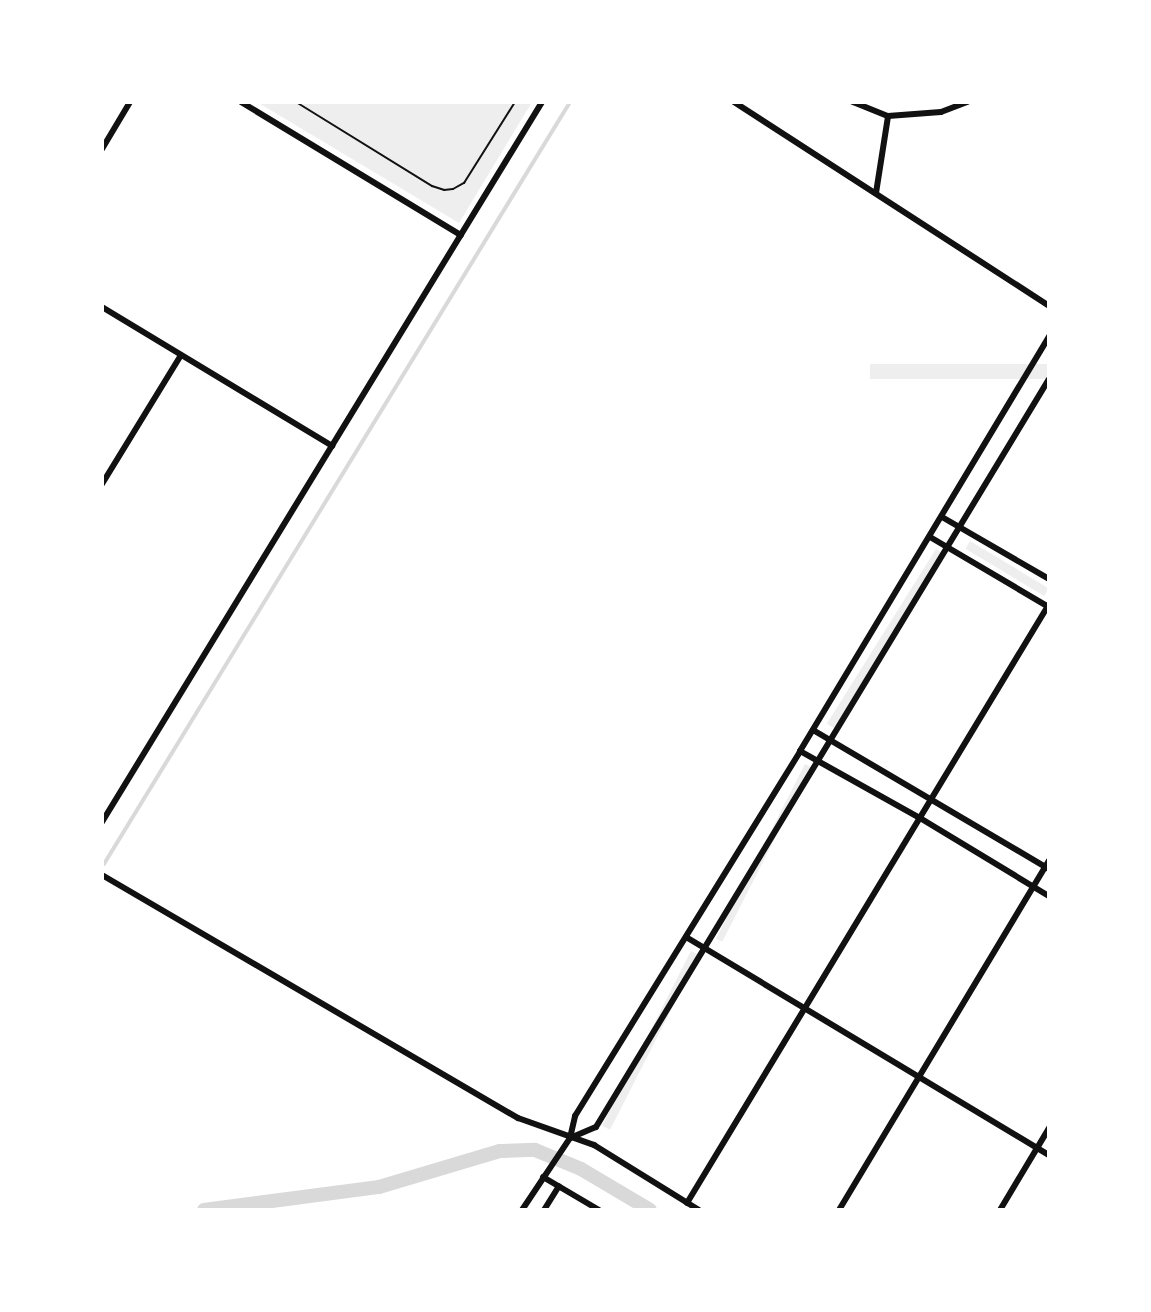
<!DOCTYPE html>
<html>
<head>
<meta charset="utf-8">
<style>
  body { margin:0 }
  #map { position:relative; width:1151px; height:1312px; overflow:hidden; background:#fff; font-family:Quicksand,sans-serif }
  div>[style] { position:absolute }
  [style*='--x'] { left:calc(var(--x)*1px); top:calc(var(--y)*1px); width:calc(var(--w)*1px); rotate:calc(var(--a)*1deg) }
  .green>* { inset:0; background:#eee; transform-origin:0 0 }
  .stream>* { height:4px; margin:-2px; padding:0 2px; transform-origin:2px; border-radius:2px; background:#d9d9d9 }
  .canal>* { height:14px; margin:-7px; padding:0 7px; transform-origin:7px; border-radius:7px; background:#d9d9d9 }
  .path>* { height:2px; margin:-1px; padding:0 1px; transform-origin:1px; border-radius:1px; background:#111 }
  .minor>* { height:6px; margin:-3px; padding:0 3px; transform-origin:3px; border-radius:3px; background:#111 }
  span { translate:-50% -50%; white-space:nowrap; text-align:center; line-height:1.15; -webkit-text-stroke:4.5px #fff; paint-order:stroke }
  .frame { position:absolute; inset:0; border:104px solid #fff; pointer-events:none }
</style>
</head>
<body>
<div id="map">
  <div class="green">
    <i style="clip-path:polygon(257px 102px,532px 102px,459px 223px)"></i>
    <i style="left:1049px;top:364px;width:15px;height:179px;rotate:90deg"></i>
    <i style="left:970px;top:541px;width:92px;height:9px;rotate:31deg"></i>
    <i style="left:936px;top:549px;width:9px;height:206px;rotate:32deg"></i>
    <i style="left:805px;top:764px;width:7px;height:196px;rotate:27deg"></i>
    <i style="left:691px;top:951px;width:9px;height:196px;rotate:27deg"></i>
  </div>
  <div class="stream">
    <i style="--x:104;--y:864;--w:893;--a:-58.55"></i>
  </div>
  <div class="canal">
    <i style="--x:204;--y:1210;--w:177;--a:-7.5"></i>
    <i style="--x:379;--y:1187;--w:126;--a:-16.6"></i>
    <i style="--x:500;--y:1151;--w:35;--a:-2"></i>
    <i style="--x:535;--y:1150;--w:50;--a:22.4"></i>
    <i style="--x:581;--y:1169;--w:80;--a:30.7"></i>
  </div>
  <div class="path">
    <i style="--x:296;--y:102;--w:160;--a:31.7"></i>
    <i style="--x:432;--y:186;--w:13;--a:18"></i>
    <i style="--x:444;--y:190;--w:9;--a:-6"></i>
    <i style="--x:453;--y:189;--w:13;--a:-29"></i>
    <i style="--x:464;--y:183;--w:96;--a:-57.8"></i>
  </div>
  <div class="minor">
    <i style="--x:241;--y:102;--w:257;--a:31.2"></i>
    <i style="--x:734;--y:102;--w:375;--a:32.9"></i>
    <i style="--x:853;--y:102;--w:38;--a:22"></i>
    <i style="--x:102;--y:149;--w:55;--a:-59.2"></i>
    <i style="--x:876;--y:193;--w:78;--a:-81.1"></i>
    <i style="--x:888;--y:116;--w:53;--a:-4.3"></i>
    <i style="--x:941;--y:112;--w:28;--a:-21"></i>
    <i style="--x:102;--y:307;--w:269;--a:31.1"></i>
    <i style="--x:102;--y:484;--w:151;--a:-58.5"></i>
    <i style="--x:942;--y:517;--w:124;--a:30.1"></i>
    <i style="--x:930;--y:537;--w:138;--a:30.5"></i>
    <i style="--x:813;--y:730;--w:274;--a:30.5"></i>
    <i style="--x:800;--y:751;--w:137;--a:29.2"></i>
    <i style="--x:920;--y:818;--w:151;--a:31.2"></i>
    <i style="--x:102;--y:822;--w:844;--a:-58.57"></i>
    <i style="--x:102;--y:875;--w:482;--a:30.3"></i>
    <i style="--x:518;--y:1118;--w:81;--a:19.6"></i>
    <i style="--x:594;--y:1145;--w:123;--a:31.8"></i>
    <i style="--x:686;--y:937;--w:423;--a:31"></i>
    <i style="--x:570;--y:1138;--w:28;--a:-23"></i>
    <i style="--x:596;--y:1127;--w:874;--a:-58.8"></i>
    <i style="--x:543;--y:1177;--w:65;--a:30.5"></i>
    <i style="--x:687;--y:1203;--w:700;--a:-58.85"></i>
    <i style="--x:522;--y:1210;--w:87;--a:-56.3"></i>
    <i style="--x:570;--y:1138;--w:23;--a:-77"></i>
    <i style="--x:575;--y:1116;--w:429;--a:-58.3"></i>
    <i style="--x:800;--y:751;--w:484;--a:-59"></i>
    <i style="--x:544;--y:1210;--w:28;--a:-58"></i>
    <i style="--x:839;--y:1210;--w:408;--a:-59"></i>
    <i style="--x:1000;--y:1210;--w:96;--a:-59.1"></i>
  </div>
  <div class="frame"></div>
</div>
</body>
</html>
